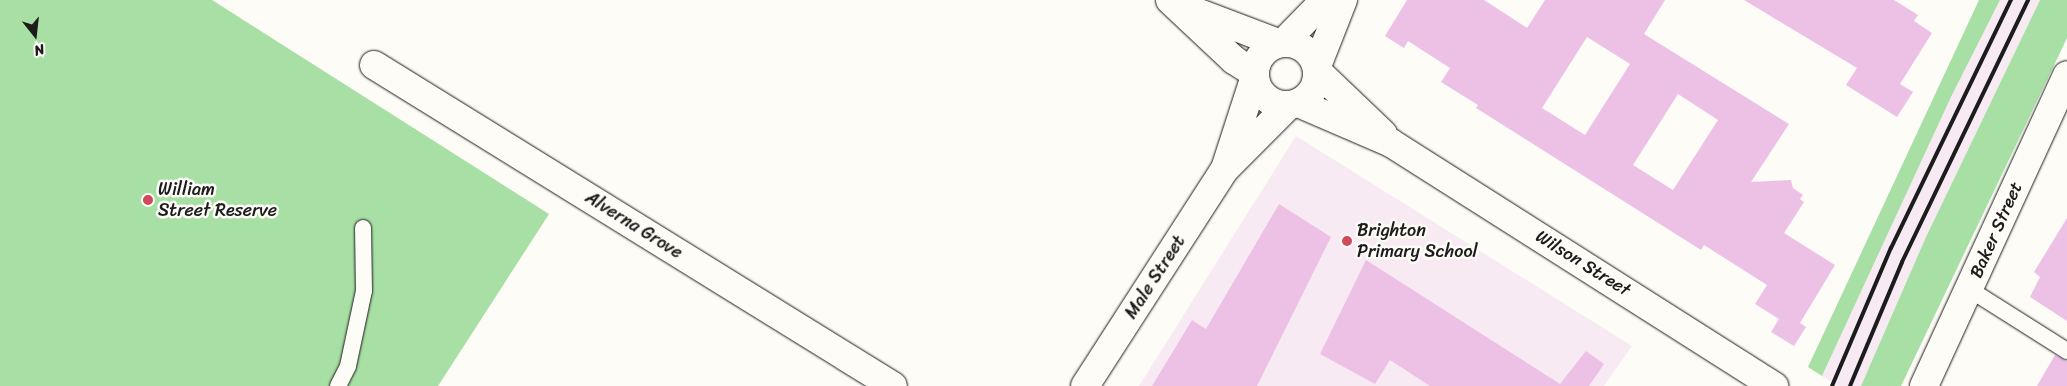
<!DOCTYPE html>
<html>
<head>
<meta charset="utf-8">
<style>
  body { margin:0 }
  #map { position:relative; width:2067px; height:386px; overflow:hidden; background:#fdfcf7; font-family:Sriracha,sans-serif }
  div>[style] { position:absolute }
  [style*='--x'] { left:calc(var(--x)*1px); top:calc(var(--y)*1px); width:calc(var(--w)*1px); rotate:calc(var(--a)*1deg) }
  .built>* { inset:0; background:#f8eaf2 }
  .green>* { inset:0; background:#a7dfa4 }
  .building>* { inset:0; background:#edc0e6 }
  .roads { filter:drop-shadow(0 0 1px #1c1c1c) drop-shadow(0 0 1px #1c1c1c) }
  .service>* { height:16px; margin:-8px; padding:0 8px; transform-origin:8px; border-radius:8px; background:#fdfcf7 }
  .minor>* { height:28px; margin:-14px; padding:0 14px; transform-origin:14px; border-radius:14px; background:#fdfcf7 }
  .minor>.ring { margin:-14px; padding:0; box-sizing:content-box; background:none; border:28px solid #fdfcf7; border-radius:50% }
  .rail>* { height:4px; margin:-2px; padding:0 2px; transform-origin:2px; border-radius:2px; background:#1c1c1c }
  .dots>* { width:14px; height:14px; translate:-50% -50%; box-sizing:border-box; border:2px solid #fdfcf7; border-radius:50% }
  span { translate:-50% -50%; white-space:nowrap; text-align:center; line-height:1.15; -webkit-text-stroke:5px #fdfcf7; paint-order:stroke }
  .poi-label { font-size:18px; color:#1c1c1c }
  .left { translate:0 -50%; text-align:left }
  .street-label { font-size:18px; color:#1c1c1c }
  .north { position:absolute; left:10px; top:10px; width:50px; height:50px; -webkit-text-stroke:4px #fdfcf7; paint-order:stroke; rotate:164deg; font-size:14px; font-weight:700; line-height:20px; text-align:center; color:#1c1c1c }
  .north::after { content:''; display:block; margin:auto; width:18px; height:22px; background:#1c1c1c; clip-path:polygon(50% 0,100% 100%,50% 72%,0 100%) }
</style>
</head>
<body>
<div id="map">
  <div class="built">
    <i style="clip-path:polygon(2000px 0,2040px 0,1926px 237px,1861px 386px,1838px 386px,1822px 376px,1951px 97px)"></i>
    <i style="clip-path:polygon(1296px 136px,1632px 346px,1604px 386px,1139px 386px)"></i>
  </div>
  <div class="green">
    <i style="clip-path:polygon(0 0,212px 0,549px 214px,438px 386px,0 386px)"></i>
    <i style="clip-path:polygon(1979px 0,2000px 0,1951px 97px,1822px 376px,1808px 367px)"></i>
    <i style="clip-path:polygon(2040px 0,2067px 0,2067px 38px,1901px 386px,1861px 386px,1926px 237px)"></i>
  </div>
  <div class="building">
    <i style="clip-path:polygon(evenodd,1407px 0,1484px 0,1527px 28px,1545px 0,1665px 0,1644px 34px,1789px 124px,1751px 182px,1791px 180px,1793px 188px,1803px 195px,1800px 199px,1804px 202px,1784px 233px,1835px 265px,1800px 323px,1806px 327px,1794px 346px,1771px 332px,1779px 319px,1755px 304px,1767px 285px,1704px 245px,1701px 250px,1476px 108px,1478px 105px,1441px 82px,1450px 68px,1408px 41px,1404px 48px,1385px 36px,1407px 0,1587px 37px,1630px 64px,1585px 135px,1542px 108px,1587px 37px,1407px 0,1678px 94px,1718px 120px,1673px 190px,1633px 165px,1678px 94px)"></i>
    <i style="clip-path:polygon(1744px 0,1894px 0,1918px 15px,1914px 21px,1932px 33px,1900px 84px,1913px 92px,1897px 117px,1846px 85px,1857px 68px)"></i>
    <i style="clip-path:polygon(1279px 204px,1331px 237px,1257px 386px,1152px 386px,1192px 320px,1206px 329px)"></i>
    <i style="clip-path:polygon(2067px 218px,2067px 321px,2030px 297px,2040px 277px,2034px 272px)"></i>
    <i style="clip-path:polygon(1366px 260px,1560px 384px,1586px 351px,1604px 364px,1589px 386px,1430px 386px,1390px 360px,1375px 384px,1320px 354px)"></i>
    <i style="clip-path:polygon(2055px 355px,2067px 361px,2067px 386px,2037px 386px)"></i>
  </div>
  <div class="roads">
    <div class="service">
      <i style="--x:1969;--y:289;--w:116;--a:32.3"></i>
      <i style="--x:338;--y:386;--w:22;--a:-63"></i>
      <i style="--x:348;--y:366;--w:77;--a:-78"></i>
      <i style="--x:364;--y:291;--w:63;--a:-90.9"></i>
    </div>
    <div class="minor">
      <i style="--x:1170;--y:0;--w:88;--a:43.2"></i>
      <i style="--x:1234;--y:60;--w:24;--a:33"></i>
      <i style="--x:1186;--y:8;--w:98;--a:20.8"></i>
      <i style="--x:1284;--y:42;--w:59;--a:-45.7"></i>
      <i class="ring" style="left:1255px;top:43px;width:34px;height:34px"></i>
      <i style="--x:374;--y:65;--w:610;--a:31.74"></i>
      <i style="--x:1317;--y:66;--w:71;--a:-68.5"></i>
      <i style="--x:1318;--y:72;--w:90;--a:43.6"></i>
      <i style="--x:1298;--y:103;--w:101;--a:23.3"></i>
      <i style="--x:1391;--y:143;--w:454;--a:32.4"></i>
      <i style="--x:1228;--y:166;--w:86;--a:-45"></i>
      <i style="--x:1085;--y:386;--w:258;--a:-57.2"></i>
      <i style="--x:1225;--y:169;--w:95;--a:-72.1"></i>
      <i style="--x:1924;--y:386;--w:342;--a:-65.3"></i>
    </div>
  </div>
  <div class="rail">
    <i style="--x:1832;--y:386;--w:150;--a:-66.9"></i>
    <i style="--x:1891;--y:248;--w:276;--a:-64.2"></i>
    <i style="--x:1850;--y:386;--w:134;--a:-67.2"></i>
    <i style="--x:1902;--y:262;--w:291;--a:-64.3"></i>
  </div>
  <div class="dots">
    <i style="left:148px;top:200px;background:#d1495b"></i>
    <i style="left:1347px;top:241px;background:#d1495b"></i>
  </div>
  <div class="poi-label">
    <span class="left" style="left:158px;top:200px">William<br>Street Reserve</span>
    <span class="left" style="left:1357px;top:241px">Brighton<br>Primary School</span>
  </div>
  <div class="street-label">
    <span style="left:634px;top:225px;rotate:32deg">Alverna Grove</span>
    <span style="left:1996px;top:230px;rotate:-66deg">Baker Street</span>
    <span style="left:1583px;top:263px;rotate:32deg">Wilson Street</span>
    <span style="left:1155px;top:277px;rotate:-57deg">Male Street</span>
  </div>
  <div class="north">N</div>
</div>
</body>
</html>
